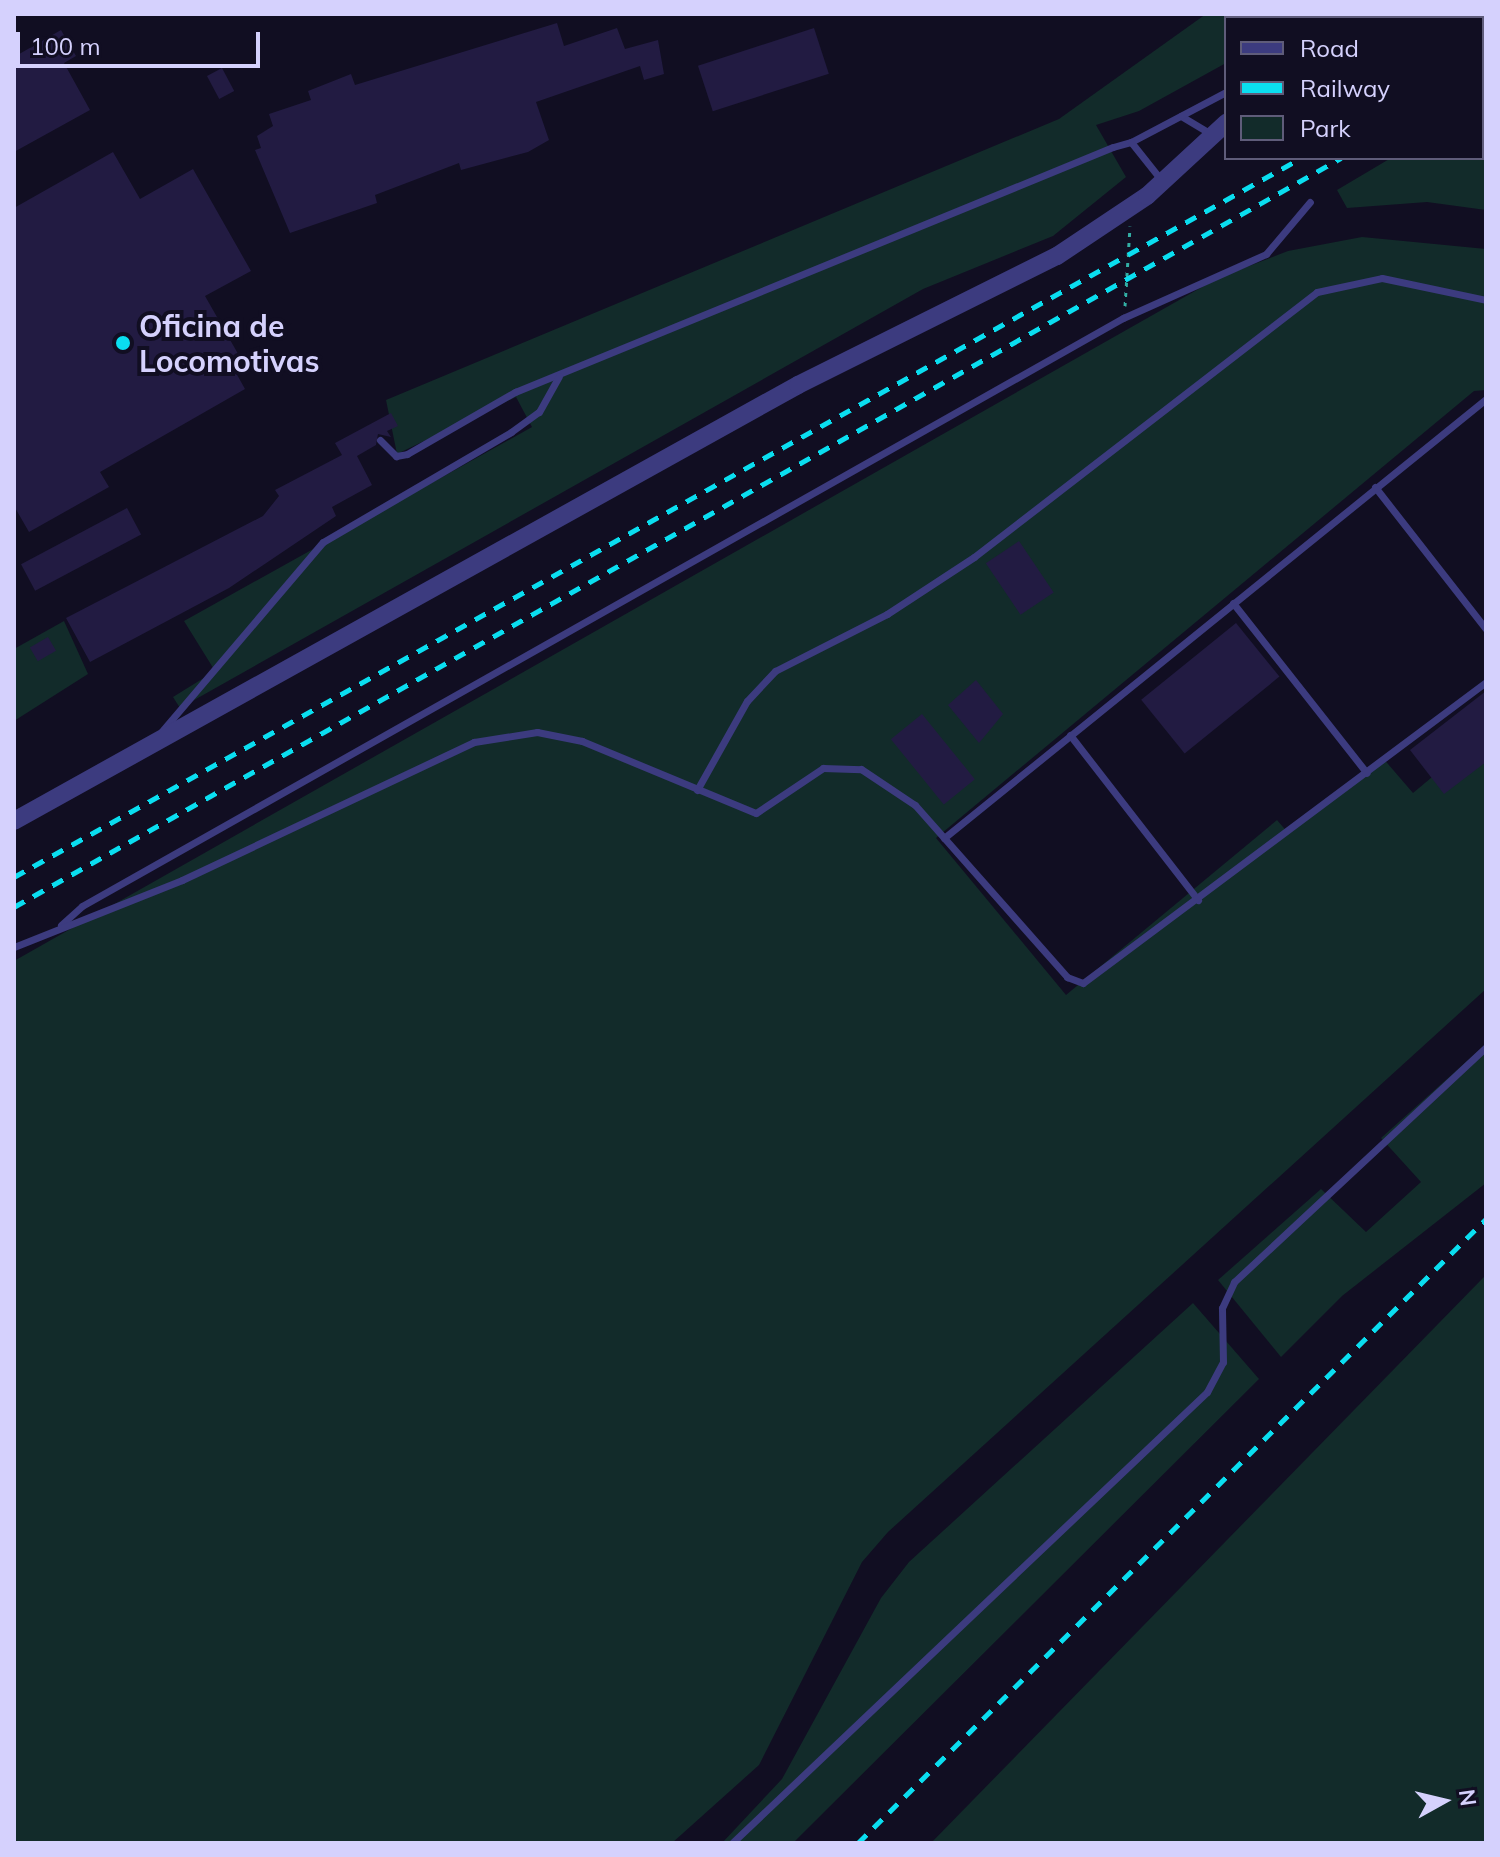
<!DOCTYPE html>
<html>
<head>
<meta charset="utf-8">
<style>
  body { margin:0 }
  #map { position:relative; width:1500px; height:1857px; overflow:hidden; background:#110e22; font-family:Mulish,sans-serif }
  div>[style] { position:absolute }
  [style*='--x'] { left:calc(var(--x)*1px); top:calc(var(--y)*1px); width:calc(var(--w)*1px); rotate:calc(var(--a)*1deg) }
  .green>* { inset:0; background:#122b2a }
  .building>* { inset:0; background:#221b42; transform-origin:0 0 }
  .path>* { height:3px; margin-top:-1.5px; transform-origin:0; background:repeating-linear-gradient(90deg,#33afa5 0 4px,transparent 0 10px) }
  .service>* { height:7px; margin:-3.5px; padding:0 3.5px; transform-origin:3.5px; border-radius:3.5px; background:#3c3b7f }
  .tertiary>* { height:18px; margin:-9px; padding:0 9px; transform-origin:9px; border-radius:9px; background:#3c3b7f }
  .rail>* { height:5px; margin-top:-2.5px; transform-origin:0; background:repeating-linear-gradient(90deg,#0adef0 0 12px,transparent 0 22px) }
  .dots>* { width:22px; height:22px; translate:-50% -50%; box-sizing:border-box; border:4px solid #110e22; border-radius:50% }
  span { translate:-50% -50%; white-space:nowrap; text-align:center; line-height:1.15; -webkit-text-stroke:8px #110e22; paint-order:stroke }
  .poi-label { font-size:30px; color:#d5d1fd; font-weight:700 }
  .left { translate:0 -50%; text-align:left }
  .frame { position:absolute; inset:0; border:16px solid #d5d1fd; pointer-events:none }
  .legend { position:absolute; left:1224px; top:16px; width:260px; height:144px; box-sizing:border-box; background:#110e22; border:2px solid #5f5c7a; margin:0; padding:10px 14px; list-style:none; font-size:24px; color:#d5d1fd }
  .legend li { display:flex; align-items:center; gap:16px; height:40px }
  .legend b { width:40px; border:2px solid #5f5c7a }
  .north { position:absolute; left:1404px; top:1761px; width:80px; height:80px; -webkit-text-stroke:6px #110e22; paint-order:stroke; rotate:82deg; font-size:22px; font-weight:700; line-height:32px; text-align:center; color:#d5d1fd }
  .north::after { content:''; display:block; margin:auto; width:28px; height:36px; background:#d5d1fd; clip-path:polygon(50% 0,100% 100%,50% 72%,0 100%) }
  .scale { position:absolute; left:16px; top:32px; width:244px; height:36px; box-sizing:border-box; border:4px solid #d5d1fd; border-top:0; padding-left:10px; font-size:24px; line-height:28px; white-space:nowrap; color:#d5d1fd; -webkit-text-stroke:6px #110e22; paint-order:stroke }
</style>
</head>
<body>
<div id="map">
  <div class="green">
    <i style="clip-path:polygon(1206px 14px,1298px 14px,1226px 18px,1226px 63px,1139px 111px,1096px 125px,1126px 177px,1053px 236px,923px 289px,180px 708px,173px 697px,215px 671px,184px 621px,532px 427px,516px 397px,397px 454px,386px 400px,1059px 119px)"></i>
    <i style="clip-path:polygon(1486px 96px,1486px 210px,1427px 202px,1347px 208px,1337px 190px,1391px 158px,1482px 158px)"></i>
    <i style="clip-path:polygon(1362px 237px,1486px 249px,1486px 390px,1474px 391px,936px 838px,1066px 995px,1277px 820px,1289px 834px,1382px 757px,1413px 793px,1486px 732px,1486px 989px,888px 1532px,862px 1562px,759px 1765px,672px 1843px,14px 1843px,14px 961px,1218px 278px,1288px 251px)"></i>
    <i style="clip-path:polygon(64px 621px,88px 674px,14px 721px,14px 649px)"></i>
    <i style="clip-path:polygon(1486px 1044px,1486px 1183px,1342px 1296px,1281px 1357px,1218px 1280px,1321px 1189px,1366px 1232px,1421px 1182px,1381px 1138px)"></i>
    <i style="clip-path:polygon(1486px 1275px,1486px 1843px,931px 1843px,1481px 1280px)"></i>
    <i style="clip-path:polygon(1193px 1303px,1259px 1379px,793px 1843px,722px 1843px,782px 1779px,881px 1598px,909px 1562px)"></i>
  </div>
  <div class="building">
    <i style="clip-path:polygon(557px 23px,564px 46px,617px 28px,625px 49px,658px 40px,664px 74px,644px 80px,640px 66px,536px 102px,549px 140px,528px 152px,461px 170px,459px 163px,375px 195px,377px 203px,290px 233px,255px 150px,261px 148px,257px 136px,273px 126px,269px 114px,311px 100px,308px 91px,351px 74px,355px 85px)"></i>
    <i style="left:814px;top:28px;width:48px;height:122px;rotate:72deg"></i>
    <i style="clip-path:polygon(61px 30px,76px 56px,64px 63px,90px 110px,14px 152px,14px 57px)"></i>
    <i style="left:222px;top:68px;width:26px;height:17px;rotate:62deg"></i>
    <i style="clip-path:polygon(113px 152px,140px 199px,193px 169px,251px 271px,205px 296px,245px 366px,235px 371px,245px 389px,100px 472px,109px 487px,29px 532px,14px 506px,14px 208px)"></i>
    <i style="clip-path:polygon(391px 413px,398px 426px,387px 431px,391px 437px,378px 434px,376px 445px,357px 456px,372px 485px,332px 507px,336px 516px,229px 588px,90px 662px,66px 618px,263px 516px,279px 496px,275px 490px,342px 455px,335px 443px)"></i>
    <i style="left:127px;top:508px;width:30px;height:120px;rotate:62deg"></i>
    <i style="left:1019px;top:541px;width:62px;height:40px;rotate:56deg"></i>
    <i style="left:1236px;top:623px;width:69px;height:122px;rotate:51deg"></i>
    <i style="left:48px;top:637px;width:16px;height:21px;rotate:60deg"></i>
    <i style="clip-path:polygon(976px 680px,1003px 714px,979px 743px,948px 705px)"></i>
    <i style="clip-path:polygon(1486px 691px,1486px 762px,1444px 794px,1410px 750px)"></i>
    <i style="left:922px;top:714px;width:84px;height:40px;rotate:51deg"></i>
  </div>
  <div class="path">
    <i style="--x:1125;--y:306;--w:80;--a:-86.4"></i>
  </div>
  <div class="service">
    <i style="--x:1181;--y:116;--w:37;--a:31"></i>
    <i style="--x:1131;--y:142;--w:107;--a:-27.8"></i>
    <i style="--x:380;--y:440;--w:23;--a:45"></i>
    <i style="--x:396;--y:456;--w:11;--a:-10"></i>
    <i style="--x:407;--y:454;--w:125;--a:-29.9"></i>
    <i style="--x:515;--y:392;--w:646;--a:-22.28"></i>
    <i style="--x:1113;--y:147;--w:19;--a:-16"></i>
    <i style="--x:1131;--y:142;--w:50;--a:51.5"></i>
    <i style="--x:1375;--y:487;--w:180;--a:52"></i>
    <i style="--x:1233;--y:603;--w:216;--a:51.8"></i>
    <i style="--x:162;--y:731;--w:248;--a:-49.6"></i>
    <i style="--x:323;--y:542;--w:218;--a:-30.3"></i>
    <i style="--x:511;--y:432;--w:34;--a:-36"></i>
    <i style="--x:539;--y:412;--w:41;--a:-60.9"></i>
    <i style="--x:1070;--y:735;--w:209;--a:52.2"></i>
    <i style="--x:697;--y:790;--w:102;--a:-60.7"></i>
    <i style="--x:747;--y:701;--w:41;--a:-47"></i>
    <i style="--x:775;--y:671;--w:126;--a:-27"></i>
    <i style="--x:887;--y:614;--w:104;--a:-33.2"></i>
    <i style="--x:974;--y:557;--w:433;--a:-37.7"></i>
    <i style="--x:1317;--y:292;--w:66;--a:-12.2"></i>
    <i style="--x:1382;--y:278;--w:106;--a:11.9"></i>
    <i style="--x:944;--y:838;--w:697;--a:-39.01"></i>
    <i style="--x:61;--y:925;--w:28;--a:-42"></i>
    <i style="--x:82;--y:906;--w:1196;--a:-29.46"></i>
    <i style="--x:1123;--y:318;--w:157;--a:-24.1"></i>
    <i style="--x:1266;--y:254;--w:68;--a:-49.8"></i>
    <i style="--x:14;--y:947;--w:181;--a:-21.7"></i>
    <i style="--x:182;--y:880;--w:323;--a:-25.3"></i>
    <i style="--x:474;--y:742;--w:64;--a:-9"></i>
    <i style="--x:537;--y:732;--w:46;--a:11.3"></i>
    <i style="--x:582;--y:741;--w:188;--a:22.5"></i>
    <i style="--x:756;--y:813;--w:81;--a:-33.9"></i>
    <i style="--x:823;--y:768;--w:38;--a:2"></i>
    <i style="--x:861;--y:769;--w:65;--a:33.7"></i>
    <i style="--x:915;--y:805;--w:230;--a:48.5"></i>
    <i style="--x:1067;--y:977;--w:17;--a:21"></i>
    <i style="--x:1083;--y:983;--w:503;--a:-36.76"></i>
    <i style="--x:732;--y:1843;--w:655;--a:-43.52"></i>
    <i style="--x:1207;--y:1392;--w:34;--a:-62"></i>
    <i style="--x:1223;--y:1362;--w:54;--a:-91.1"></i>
    <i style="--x:1222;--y:1308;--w:29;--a:-65"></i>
    <i style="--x:1234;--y:1282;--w:345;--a:-43"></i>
  </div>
  <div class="tertiary">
    <i style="--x:1322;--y:18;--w:5;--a:-53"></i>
    <i style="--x:14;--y:821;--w:897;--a:-29.08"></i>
    <i style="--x:798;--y:385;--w:289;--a:-26.5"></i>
    <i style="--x:1057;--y:256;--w:108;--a:-33.7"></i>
    <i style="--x:1147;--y:196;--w:108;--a:-42.7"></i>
  </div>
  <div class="rail">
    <i style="--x:1482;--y:40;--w:4;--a:-27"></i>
    <i style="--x:1482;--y:68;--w:4;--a:-27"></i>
    <i style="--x:14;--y:877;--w:1474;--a:-29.19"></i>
    <i style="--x:14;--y:907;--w:1524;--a:-29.44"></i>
    <i style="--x:858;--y:1843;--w:885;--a:-44.82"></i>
  </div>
  <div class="dots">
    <i style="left:123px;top:343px;background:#0adef0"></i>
  </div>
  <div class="poi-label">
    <span class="left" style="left:139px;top:343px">Oficina de<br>Locomotivas</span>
  </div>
  <div class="frame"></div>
  <ul class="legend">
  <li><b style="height:10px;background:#3c3b7f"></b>Road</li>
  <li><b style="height:10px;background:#0adef0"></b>Railway</li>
  <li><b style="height:22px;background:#122b2a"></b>Park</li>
  </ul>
  <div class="north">N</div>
  <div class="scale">100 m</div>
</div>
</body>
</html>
